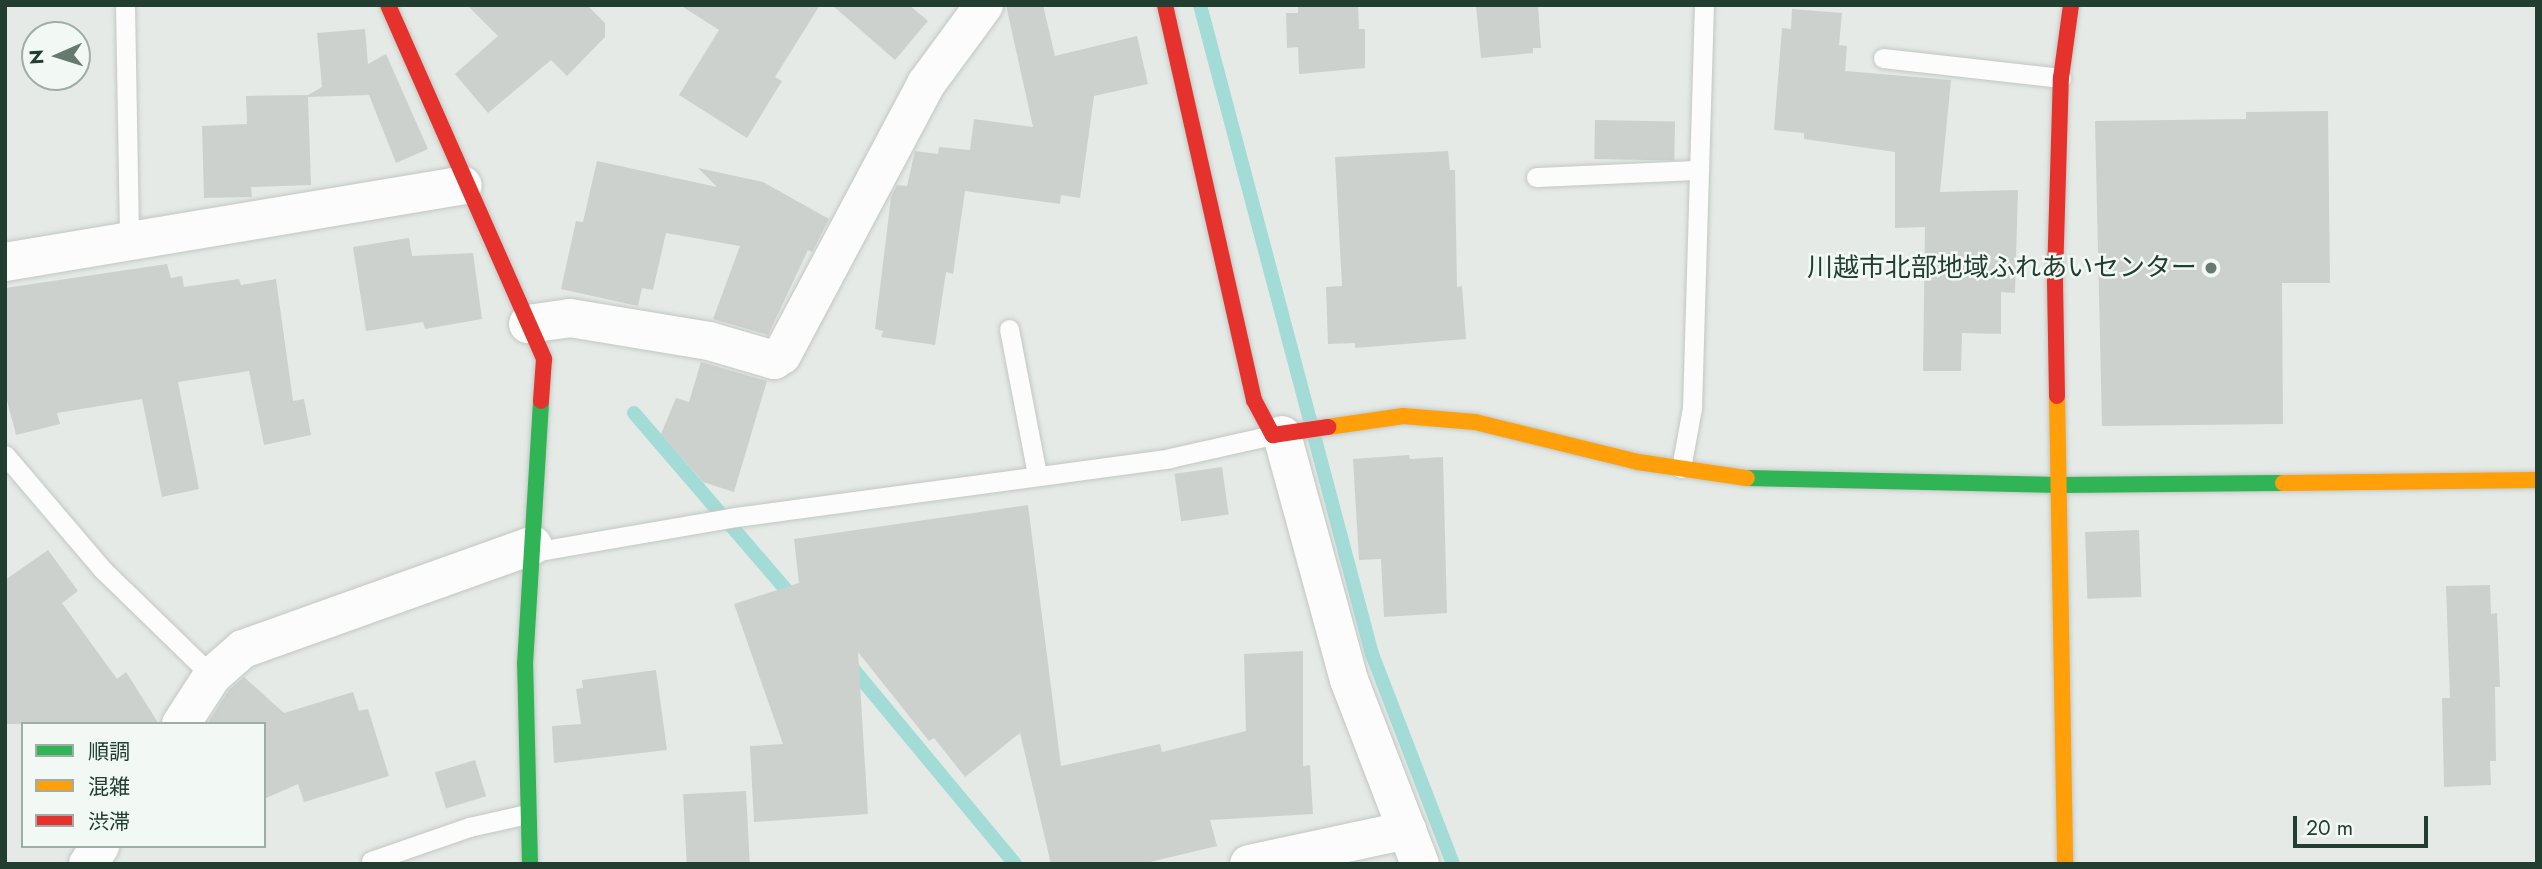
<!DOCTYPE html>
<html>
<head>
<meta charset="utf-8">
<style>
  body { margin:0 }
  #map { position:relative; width:2542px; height:869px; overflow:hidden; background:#e5eae6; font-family:Jost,"Noto Sans JP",sans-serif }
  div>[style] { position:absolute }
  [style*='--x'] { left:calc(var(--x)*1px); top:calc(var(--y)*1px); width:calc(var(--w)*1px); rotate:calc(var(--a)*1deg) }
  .stream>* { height:14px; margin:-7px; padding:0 7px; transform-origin:7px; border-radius:7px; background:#a3dbd7 }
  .building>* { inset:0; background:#ccd1ce; transform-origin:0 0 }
  .roads { filter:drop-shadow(0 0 2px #c2c7c3) drop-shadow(0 0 2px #c2c7c3) }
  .lane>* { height:19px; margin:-9.5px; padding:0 9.5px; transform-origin:9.5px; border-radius:9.5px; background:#fbfcfb }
  .street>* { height:38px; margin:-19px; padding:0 19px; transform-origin:19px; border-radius:19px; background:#fbfcfb }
  .fast>* { height:16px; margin:-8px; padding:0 8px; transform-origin:8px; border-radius:8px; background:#30b455 }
  .slow>* { height:16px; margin:-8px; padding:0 8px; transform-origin:8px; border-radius:8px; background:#ff9f0a }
  .jam>* { height:16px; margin:-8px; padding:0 8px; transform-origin:8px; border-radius:8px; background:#e5322d }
  .dots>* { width:19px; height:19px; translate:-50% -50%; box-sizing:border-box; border:4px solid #f2f9f4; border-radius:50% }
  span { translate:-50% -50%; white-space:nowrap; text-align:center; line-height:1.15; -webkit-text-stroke:5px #f2f9f4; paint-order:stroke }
  .poi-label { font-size:26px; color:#213e30 }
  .right { translate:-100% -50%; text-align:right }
  .frame { position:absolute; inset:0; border:7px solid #213e30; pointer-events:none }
  .legend { position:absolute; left:21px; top:722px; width:245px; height:126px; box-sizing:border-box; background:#f2f9f4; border:2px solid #9eaea6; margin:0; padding:9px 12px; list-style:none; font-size:21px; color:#213e30 }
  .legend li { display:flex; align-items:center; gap:14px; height:35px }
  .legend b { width:35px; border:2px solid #9eaea6 }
  .north { position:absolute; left:21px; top:21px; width:70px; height:70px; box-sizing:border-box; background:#f2f9f4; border:2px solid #9eaea6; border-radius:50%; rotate:267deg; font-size:19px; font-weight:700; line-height:28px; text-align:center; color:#213e30 }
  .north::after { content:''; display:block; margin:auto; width:24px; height:32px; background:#667a70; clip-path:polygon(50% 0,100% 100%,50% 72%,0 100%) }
  .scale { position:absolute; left:2293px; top:816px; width:135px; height:32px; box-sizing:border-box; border:4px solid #213e30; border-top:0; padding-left:9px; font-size:21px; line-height:24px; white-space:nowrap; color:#213e30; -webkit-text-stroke:5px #f2f9f4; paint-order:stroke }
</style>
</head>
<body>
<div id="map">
  <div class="stream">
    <i style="--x:1200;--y:5;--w:671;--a:75.16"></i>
    <i style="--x:1372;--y:654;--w:225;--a:68.9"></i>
    <i style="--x:634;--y:413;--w:247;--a:49.3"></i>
    <i style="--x:849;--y:664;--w:260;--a:50.3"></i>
  </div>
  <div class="building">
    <i style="clip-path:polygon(467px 5px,587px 5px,605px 23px,605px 37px,567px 76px,551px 60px,488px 113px,455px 74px,498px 36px)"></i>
    <i style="clip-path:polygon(680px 5px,820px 5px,775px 77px,782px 81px,747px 138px,679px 95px,719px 30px)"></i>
    <i style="clip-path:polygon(832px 5px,909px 5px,928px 21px,895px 60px)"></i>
    <i style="clip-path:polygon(1006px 5px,1043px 5px,1055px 56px,1137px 36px,1148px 84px,1094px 96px,1080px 198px,1061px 195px,1060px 204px,965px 191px,953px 274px,946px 272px,935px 345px,881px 337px,883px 331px,875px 329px,891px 197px,897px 185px,907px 186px,915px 151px,938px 154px,939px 147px,970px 150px,974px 119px,1033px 127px)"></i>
    <i style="clip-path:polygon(1298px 5px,1358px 5px,1359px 29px,1365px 29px,1365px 68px,1299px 74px,1298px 47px,1287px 48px,1286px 13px,1298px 13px)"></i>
    <i style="clip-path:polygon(1476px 5px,1538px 5px,1541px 48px,1533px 48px,1533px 53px,1481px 58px)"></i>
    <i style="clip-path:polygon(1792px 9px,1842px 13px,1839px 45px,1847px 46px,1845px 71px,1951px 80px,1940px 192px,2018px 190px,2015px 293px,2001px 292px,2001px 334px,1962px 333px,1961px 371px,1923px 371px,1925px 227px,1895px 228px,1895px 152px,1804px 139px,1804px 133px,1774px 130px,1782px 28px,1791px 29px)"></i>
    <i style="clip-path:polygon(365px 29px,368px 64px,386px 54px,428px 149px,396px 163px,369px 95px,308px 97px,311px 185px,251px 187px,252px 197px,204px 198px,202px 126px,247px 124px,246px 96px,308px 95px,322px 87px,317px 33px)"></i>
    <i style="clip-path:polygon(2328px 111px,2330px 283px,2282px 283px,2283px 424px,2102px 426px,2095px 121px,2246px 119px,2246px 112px)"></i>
    <i style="left:1595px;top:120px;width:80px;height:39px;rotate:1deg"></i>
    <i style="clip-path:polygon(1448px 151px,1450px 170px,1455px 170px,1457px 287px,1462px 286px,1466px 339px,1355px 348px,1355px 343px,1328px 344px,1326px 287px,1342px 286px,1335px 157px)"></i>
    <i style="clip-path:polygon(597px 161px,717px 187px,698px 168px,763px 182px,829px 219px,812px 252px,808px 250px,768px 335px,713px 319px,740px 246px,666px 233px,653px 290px,642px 288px,638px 306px,561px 289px,576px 221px,583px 222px)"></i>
    <i style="clip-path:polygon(409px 238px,412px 256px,473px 253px,482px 319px,425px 329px,423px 322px,366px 331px,353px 247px)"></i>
    <i style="clip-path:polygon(167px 264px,171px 278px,182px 276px,184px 287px,239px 279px,241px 285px,276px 279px,293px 401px,304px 399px,311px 435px,264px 445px,249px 371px,178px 382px,199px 489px,162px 497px,142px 399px,57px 413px,60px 424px,16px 435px,5px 393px,5px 288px)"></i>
    <i style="clip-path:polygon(701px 362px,767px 381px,734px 492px,703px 482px,661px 434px,676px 398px,689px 402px)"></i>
    <i style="clip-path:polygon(1409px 455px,1410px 459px,1443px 457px,1447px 613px,1384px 617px,1381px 559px,1359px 560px,1353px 459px)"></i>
    <i style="left:1222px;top:467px;width:48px;height:48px;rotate:82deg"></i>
    <i style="clip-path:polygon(1028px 505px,1061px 766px,1160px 744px,1162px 752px,1246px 731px,1244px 654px,1303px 651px,1303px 766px,1310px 765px,1313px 814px,1210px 820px,1217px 846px,1142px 864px,1051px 864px,1020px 733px,965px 777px,934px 738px,929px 741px,858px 652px,868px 814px,754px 822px,750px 746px,783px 744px,734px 604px,799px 583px,794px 539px)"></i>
    <i style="left:2139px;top:530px;width:67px;height:54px;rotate:88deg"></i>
    <i style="clip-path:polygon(48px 550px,78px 591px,62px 603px,117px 679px,126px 672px,159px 724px,5px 724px,5px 580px)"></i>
    <i style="clip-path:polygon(2490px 585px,2491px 614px,2497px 613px,2500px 687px,2495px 687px,2496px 761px,2490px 761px,2491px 785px,2444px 787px,2442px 698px,2450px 698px,2446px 586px)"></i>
    <i style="clip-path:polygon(656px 670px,667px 750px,554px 763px,552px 726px,581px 724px,576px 689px,583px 688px,582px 680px)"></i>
    <i style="clip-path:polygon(244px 677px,284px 713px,353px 692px,359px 711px,368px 709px,389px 776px,304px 802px,298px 784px,264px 799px,264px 724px,207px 724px,229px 690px)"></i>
    <i style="left:475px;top:760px;width:38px;height:42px;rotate:73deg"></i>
    <i style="left:746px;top:791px;width:73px;height:63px;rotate:87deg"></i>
  </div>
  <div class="roads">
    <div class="lane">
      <i style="--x:125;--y:5;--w:237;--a:89"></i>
      <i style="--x:1883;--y:58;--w:179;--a:6.4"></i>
      <i style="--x:1536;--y:177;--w:161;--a:-2.5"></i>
      <i style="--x:1009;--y:329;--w:148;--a:79.1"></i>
      <i style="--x:5;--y:455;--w:150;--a:49.6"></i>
      <i style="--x:102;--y:569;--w:153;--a:44.2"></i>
      <i style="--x:1681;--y:468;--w:61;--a:-79.6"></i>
      <i style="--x:1692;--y:408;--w:403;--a:-88.3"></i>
      <i style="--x:533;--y:552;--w:206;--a:-9.8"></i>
      <i style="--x:736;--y:517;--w:438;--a:-7.7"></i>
      <i style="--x:1170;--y:458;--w:106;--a:-12.6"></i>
      <i style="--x:371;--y:861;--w:104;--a:-19.1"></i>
      <i style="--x:469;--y:827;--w:59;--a:-12.6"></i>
    </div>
    <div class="street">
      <i style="--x:5;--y:262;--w:464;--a:-9.5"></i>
      <i style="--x:528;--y:324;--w:42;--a:-8.1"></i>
      <i style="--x:570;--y:318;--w:141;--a:9.4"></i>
      <i style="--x:709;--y:341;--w:68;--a:16.3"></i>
      <i style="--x:774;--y:360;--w:9;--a:-32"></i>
      <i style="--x:782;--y:355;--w:307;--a:-62"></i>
      <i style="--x:926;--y:84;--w:98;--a:-53.7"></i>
      <i style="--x:1282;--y:435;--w:254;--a:74.7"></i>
      <i style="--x:1349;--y:680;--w:197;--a:68.9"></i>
      <i style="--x:181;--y:724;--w:57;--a:-57.1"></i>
      <i style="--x:212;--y:676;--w:41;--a:-41.1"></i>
      <i style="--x:243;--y:649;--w:308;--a:-19.7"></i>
      <i style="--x:88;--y:864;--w:22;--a:-56"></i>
      <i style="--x:1249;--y:864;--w:162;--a:-12.1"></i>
    </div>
    <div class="fast">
      <i style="--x:1747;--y:478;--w:313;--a:1.3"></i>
      <i style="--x:2060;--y:485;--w:223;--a:-0.5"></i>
      <i style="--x:530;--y:864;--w:200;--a:-91.4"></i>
      <i style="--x:525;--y:664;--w:263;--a:-86.5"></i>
    </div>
    <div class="slow">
      <i style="--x:2057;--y:396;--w:468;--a:89"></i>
      <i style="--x:1328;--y:427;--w:76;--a:-8.3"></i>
      <i style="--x:1403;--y:416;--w:72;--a:4.8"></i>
      <i style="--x:1475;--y:422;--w:168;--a:13.8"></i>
      <i style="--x:1638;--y:462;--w:110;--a:8.4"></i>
      <i style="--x:2283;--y:483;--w:254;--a:-0.7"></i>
    </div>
    <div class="jam">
      <i style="--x:388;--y:5;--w:387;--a:66.2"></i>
      <i style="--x:544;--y:359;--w:42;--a:94.1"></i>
      <i style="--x:1165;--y:5;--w:405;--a:77.3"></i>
      <i style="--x:1254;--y:400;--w:40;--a:62"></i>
      <i style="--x:1273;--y:435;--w:56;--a:-8.3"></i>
      <i style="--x:2057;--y:396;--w:120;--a:-91"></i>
      <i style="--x:2055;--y:276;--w:198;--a:-88.3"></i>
      <i style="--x:2061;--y:78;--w:74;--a:-82.2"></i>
    </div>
  </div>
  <div class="dots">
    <i style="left:2211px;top:268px;background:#667a70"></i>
  </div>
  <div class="poi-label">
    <span class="right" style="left:2197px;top:268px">川越市北部地域ふれあいセンター</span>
  </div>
  <div class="frame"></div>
  <ul class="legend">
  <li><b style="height:9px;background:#30b455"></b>順調</li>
  <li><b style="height:9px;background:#ff9f0a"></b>混雑</li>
  <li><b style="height:9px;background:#e5322d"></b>渋滞</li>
  </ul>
  <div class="north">N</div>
  <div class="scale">20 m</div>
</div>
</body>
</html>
